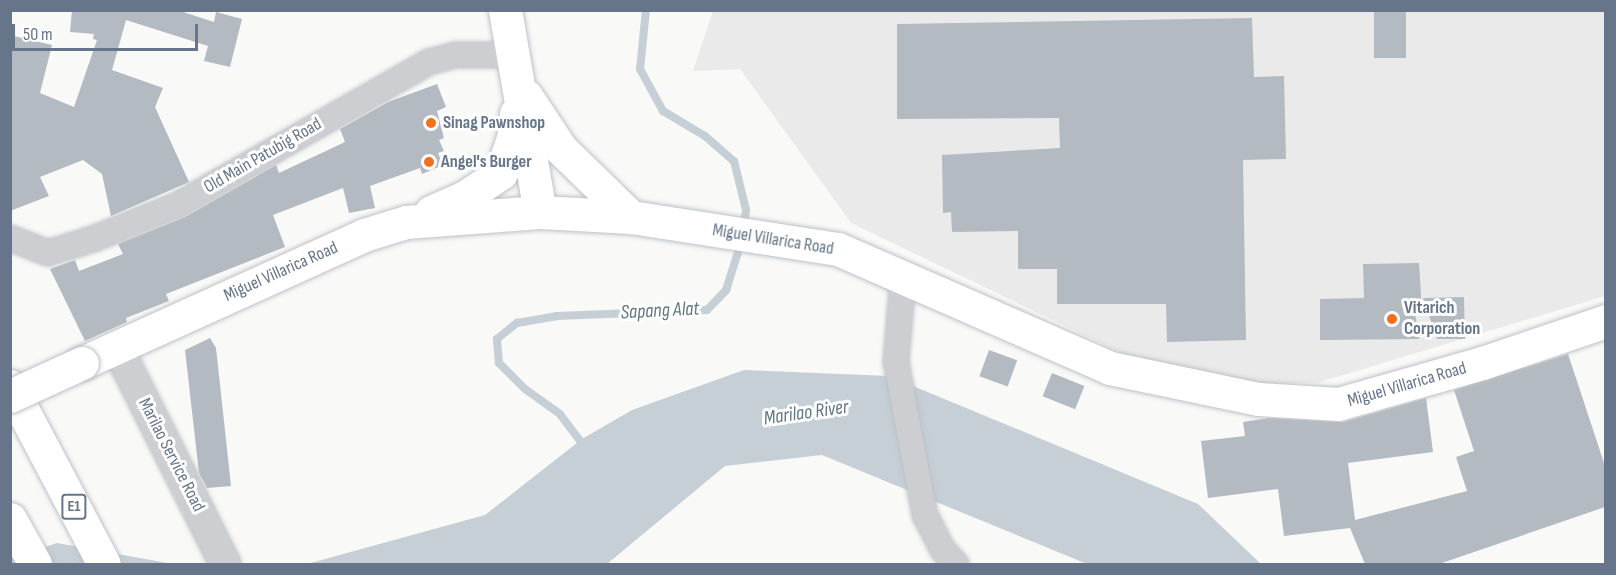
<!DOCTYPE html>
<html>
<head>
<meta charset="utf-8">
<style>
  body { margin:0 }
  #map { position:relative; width:1616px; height:575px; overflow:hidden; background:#f9f9f7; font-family:"Sofia Sans Condensed",sans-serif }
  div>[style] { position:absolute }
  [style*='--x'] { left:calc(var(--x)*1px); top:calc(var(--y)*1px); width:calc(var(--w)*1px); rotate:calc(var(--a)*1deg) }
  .built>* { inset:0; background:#eaeaea }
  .water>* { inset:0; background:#c5cfd5 }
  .stream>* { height:8px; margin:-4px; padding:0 4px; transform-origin:4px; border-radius:4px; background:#c5cfd5 }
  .building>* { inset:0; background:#b4bac1; transform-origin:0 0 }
  .roads { filter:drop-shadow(0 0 2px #bdc1c7) drop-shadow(0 0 2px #bdc1c7) }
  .minor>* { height:24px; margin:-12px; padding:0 12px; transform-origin:12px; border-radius:12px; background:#ccced2 }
  .tertiary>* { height:30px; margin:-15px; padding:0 15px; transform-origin:15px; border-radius:15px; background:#ccced2 }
  .secondary>* { height:33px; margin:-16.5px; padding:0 16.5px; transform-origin:16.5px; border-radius:16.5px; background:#fff }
  .motorway>* { height:33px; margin:-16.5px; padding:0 16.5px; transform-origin:16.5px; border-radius:16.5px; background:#fff }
  .bridges { filter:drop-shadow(0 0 2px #bdc1c7) drop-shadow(0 0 2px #bdc1c7) }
  .secondary-bridge>* { height:33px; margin:-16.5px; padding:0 16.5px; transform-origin:16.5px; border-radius:16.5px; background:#fff }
  .dots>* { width:16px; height:16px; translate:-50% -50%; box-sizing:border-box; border:3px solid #fff; border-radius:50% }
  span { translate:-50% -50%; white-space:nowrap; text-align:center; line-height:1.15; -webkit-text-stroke:6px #fff; paint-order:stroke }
  .shield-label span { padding:2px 4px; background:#fff; border:2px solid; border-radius:4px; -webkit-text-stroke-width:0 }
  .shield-label { font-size:16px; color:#66758a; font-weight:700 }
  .poi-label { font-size:18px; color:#66758a; font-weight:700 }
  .left { translate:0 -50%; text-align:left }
  .street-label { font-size:18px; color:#66758a }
  .water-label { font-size:20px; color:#627785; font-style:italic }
  .frame { position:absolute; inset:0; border:12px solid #66758a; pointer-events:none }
  .scale { position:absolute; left:12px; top:24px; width:186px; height:27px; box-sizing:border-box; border:3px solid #66758a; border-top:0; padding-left:8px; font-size:18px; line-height:21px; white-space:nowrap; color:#66758a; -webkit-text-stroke:4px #fff; paint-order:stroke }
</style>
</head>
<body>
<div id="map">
  <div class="built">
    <i style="clip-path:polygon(713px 11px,1605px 11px,1605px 296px,1317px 383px,1219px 384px,1144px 364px,851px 223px,740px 69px,693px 71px)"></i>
  </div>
  <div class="water">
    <i style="clip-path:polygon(744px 370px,889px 376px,1198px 504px,1261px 564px,1087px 564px,822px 455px,725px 466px,607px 564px,307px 564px,485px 515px,582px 439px,632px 410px)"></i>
    <i style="clip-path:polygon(57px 543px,173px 564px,11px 564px,10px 559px)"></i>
  </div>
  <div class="stream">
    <i style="--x:646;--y:10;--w:59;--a:95.8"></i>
    <i style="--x:640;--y:69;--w:48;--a:61.3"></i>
    <i style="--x:663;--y:111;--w:49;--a:30.8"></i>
    <i style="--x:705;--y:136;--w:38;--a:41"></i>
    <i style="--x:734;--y:161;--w:50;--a:76.2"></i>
    <i style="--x:746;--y:210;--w:15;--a:98"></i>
    <i style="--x:584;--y:446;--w:40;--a:-127"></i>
    <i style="--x:560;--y:414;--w:43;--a:-144.5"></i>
    <i style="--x:525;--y:389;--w:37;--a:-135"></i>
    <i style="--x:499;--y:363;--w:24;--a:-95"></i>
    <i style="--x:497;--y:339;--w:26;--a:-39"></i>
    <i style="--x:517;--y:323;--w:41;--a:-9.9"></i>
    <i style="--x:557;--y:316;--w:150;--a:-2.3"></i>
    <i style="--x:707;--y:310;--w:28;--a:-46"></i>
    <i style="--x:726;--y:290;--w:52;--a:-72.3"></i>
  </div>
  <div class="building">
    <i style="clip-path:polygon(72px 10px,177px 10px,214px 22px,216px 12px,242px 19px,230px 67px,204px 61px,208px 46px,126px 20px,112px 70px,163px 88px,155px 107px,189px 182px,111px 216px,102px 174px,83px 160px,40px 177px,49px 196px,10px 211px,10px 35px,52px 45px,40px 93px,74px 107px,97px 40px,93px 39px,94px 34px,70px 32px)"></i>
    <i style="left:1374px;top:10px;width:32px;height:48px"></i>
    <i style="clip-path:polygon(1252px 18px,1254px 77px,1284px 76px,1286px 159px,1243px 160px,1246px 340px,1167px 342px,1166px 304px,1057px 304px,1057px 269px,1018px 269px,1018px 231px,952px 232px,951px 212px,943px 213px,942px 155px,1060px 148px,1059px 118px,897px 119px,897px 24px)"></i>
    <i style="clip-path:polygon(437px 84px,446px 107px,437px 111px,444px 138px,439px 140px,444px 151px,438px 153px,443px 165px,422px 174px,420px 168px,370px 186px,375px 208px,349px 213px,343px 188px,273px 215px,285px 247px,166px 294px,169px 301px,126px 318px,127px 322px,85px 341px,50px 269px,75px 260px,79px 271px,123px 254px,118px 244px,185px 217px,276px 165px,279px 173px,345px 142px,340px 129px,388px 102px)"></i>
    <i style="clip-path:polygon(1419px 263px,1422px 311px,1415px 313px,1419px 339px,1320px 340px,1320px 299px,1364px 298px,1363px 264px)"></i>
    <i style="clip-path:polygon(1464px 297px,1465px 339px,1437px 339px,1423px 298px)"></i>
    <i style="clip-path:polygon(210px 338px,216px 348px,231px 486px,207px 488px,199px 473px,185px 350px)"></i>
    <i style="left:989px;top:350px;width:30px;height:28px;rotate:20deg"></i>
    <i style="clip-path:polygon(1568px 354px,1605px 466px,1605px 507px,1439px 564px,1365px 564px,1350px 528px,1284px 536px,1278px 489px,1208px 498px,1201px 441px,1245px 436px,1243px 422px,1269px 418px,1343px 422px,1426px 398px,1433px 452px,1348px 463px,1355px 520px,1467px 491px,1456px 457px,1474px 451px,1454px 390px)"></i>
    <i style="left:1052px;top:373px;width:35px;height:25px;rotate:22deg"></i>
  </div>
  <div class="roads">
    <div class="minor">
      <i style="--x:10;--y:238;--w:41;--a:21.5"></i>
      <i style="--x:48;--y:253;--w:47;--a:-17.3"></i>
      <i style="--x:93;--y:239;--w:92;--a:-21.8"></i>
      <i style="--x:178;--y:205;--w:289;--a:-29.7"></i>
      <i style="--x:429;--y:62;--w:27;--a:-15"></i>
      <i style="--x:455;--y:55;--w:59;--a:0"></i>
      <i style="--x:903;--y:277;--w:85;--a:94.7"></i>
      <i style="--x:896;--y:362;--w:156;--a:79.3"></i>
      <i style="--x:925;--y:515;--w:38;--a:63"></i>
      <i style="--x:942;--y:549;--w:21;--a:47"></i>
    </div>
    <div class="tertiary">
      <i style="--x:117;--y:347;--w:242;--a:63.5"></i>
    </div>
    <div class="secondary">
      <i style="--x:505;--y:10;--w:205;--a:80.2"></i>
      <i style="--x:526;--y:96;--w:64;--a:56.6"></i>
      <i style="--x:561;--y:149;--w:98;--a:44.2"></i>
      <i style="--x:431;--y:212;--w:37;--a:-24"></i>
      <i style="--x:465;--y:197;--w:43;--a:-33.7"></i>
      <i style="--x:501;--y:173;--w:36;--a:-71"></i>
      <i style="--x:513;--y:139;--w:26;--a:-83"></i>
      <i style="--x:82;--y:363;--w:310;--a:-24.4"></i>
      <i style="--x:364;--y:235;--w:44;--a:-17.2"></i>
      <i style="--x:406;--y:222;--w:134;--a:-4.3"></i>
      <i style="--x:540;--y:212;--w:91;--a:3.1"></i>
      <i style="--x:631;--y:217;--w:209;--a:8.8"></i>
      <i style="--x:838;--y:249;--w:297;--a:23.6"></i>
      <i style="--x:1110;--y:368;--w:152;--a:11.8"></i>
      <i style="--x:1259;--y:399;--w:79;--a:3.6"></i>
      <i style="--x:1338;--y:404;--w:153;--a:-15.9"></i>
      <i style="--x:1485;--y:362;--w:128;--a:-18.7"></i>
    </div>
    <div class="motorway">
      <i style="--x:10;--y:386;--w:201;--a:62.2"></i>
      <i style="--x:10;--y:519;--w:51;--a:60.9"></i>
    </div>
  </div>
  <div class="bridges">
    <div class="secondary-bridge">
      <i style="--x:10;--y:396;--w:79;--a:-24.6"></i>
    </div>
  </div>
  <div class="dots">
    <i style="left:431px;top:123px;background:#f26f1e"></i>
    <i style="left:429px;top:162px;background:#f26f1e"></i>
    <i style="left:1392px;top:319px;background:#f26f1e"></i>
  </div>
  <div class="shield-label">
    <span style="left:74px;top:507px">E1</span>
  </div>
  <div class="poi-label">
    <span class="left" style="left:443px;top:123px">Sinag Pawnshop</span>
    <span class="left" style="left:441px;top:162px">Angel's Burger</span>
    <span class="left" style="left:1404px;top:319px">Vitarich<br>Corporation</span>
  </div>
  <div class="street-label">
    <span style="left:263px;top:156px;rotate:-30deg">Old Main Patubig Road</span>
    <span style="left:773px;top:240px;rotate:9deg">Miguel Villarica Road</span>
    <span style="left:281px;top:272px;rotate:-24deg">Miguel Villarica Road</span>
    <span style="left:1407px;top:385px;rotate:-16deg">Miguel Villarica Road</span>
    <span style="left:171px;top:455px;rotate:63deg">Marilao Service Road</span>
  </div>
  <div class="water-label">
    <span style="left:660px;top:311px;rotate:-3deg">Sapang Alat</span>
    <span style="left:806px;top:413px;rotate:-8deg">Marilao River</span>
  </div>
  <div class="frame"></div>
  <div class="scale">50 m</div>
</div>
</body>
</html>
